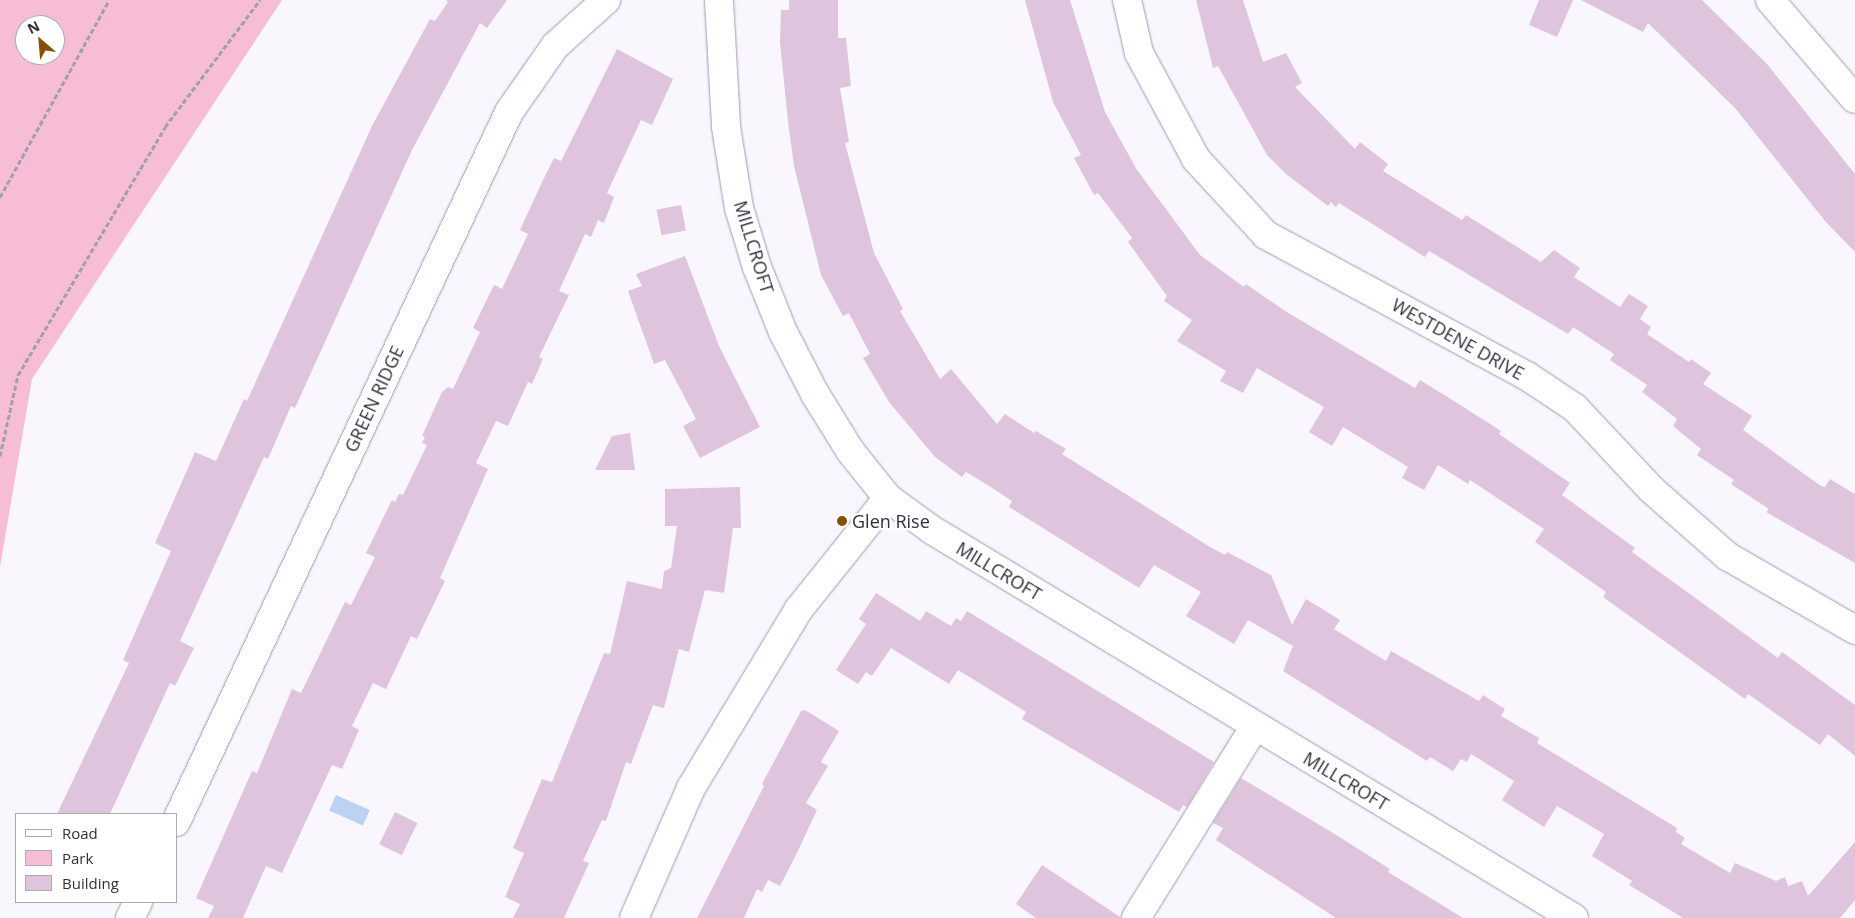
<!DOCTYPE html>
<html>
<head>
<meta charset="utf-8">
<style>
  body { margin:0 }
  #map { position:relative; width:1855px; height:918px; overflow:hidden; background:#f9f7fd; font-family:"Open Sans",sans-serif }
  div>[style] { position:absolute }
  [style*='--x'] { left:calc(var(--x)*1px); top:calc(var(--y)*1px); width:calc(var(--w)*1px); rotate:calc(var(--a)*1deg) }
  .green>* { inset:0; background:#f8bdd6 }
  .water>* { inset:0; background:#bbd2f0; transform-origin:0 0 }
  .building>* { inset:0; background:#dec5dd; transform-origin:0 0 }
  .path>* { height:3px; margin-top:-1.5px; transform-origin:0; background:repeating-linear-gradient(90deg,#a29fa7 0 5px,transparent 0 7.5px) }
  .roads { filter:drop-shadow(0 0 1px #a397b4) drop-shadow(0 0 1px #a397b4) }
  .minor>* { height:28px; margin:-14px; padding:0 14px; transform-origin:14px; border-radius:14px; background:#fff }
  .dots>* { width:14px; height:14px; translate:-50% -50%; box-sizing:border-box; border:2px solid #fff; border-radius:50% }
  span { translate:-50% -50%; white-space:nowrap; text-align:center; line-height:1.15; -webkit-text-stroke:4.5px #fff; paint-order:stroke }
  .street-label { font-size:18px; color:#332e3a }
  .poi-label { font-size:18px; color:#332e3a }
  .left { translate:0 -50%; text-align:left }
  .legend { position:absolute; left:15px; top:813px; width:162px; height:90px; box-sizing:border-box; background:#fff; border:1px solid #adabb0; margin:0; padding:6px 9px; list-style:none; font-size:15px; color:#332e3a }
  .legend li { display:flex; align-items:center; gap:10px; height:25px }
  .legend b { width:25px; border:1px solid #adabb0 }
  .north { position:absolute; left:15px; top:15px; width:50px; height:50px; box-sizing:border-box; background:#fff; border:1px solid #adabb0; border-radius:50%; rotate:333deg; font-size:14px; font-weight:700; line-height:20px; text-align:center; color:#332e3a }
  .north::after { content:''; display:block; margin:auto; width:18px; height:22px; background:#874f01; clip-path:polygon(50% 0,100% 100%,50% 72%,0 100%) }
</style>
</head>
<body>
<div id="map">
  <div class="green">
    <i style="clip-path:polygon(evenodd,0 0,282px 0,32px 379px,0 567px,0 0,25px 25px,55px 25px,55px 55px,25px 55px,25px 25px)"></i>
  </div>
  <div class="water">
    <i style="left:336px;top:795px;width:37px;height:17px;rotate:24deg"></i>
  </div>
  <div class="building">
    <i style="clip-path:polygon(446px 0,507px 0,487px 28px,480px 23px,412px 150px,295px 408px,291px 406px,268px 459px,264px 457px,180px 641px,194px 648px,175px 686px,170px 683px,110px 814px,57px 814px,129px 663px,123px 660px,171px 551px,155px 543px,195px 452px,216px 461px,244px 399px,247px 401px,372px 126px,430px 19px,435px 21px,448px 2px)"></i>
    <i style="clip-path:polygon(789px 0,838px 0,838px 38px,846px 38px,851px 86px,840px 88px,849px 142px,845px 143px,874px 253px,903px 309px,900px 311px,940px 379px,951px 369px,997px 424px,1005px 414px,1034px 433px,1036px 431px,1066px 449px,1062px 454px,1210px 547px,1225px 555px,1227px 552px,1271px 575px,1292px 625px,1306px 599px,1340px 620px,1334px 629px,1386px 661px,1391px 651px,1479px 701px,1483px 695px,1505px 709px,1501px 716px,1539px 738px,1537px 743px,1677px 828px,1676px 832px,1685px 838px,1681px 844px,1730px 873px,1735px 863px,1776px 881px,1785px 877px,1788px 886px,1802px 881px,1808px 896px,1855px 842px,1855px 900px,1840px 918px,1683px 918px,1629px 885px,1632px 881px,1592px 856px,1604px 834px,1557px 806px,1544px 827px,1502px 800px,1514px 781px,1471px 754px,1467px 762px,1461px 759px,1453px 771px,1430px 757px,1427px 761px,1283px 671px,1293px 646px,1248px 620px,1234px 644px,1186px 616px,1201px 592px,1154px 565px,1139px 588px,1009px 507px,1012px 501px,989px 486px,966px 472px,962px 477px,935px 457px,889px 402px,863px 358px,870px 354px,849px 313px,843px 316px,821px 275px,794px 166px,788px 122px,780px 42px,781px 10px,789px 10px)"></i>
    <i style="clip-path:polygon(1025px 0,1070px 0,1105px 112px,1137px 170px,1200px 255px,1244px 287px,1246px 284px,1285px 311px,1415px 388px,1420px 380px,1446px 396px,1501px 431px,1499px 434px,1570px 483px,1562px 495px,1635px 548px,1632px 552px,1778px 658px,1782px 652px,1855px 705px,1855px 756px,1828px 734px,1820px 745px,1748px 694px,1745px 699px,1603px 597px,1606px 592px,1535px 542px,1544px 529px,1470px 480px,1468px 484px,1438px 465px,1424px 490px,1402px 478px,1408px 467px,1343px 427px,1332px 446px,1309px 432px,1324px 407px,1257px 368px,1243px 393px,1220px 381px,1226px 371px,1177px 341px,1192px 320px,1164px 301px,1167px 296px,1128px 242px,1132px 238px,1098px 193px,1094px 195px,1074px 158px,1081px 155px,1053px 102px)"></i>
    <i style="clip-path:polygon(1196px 0,1243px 0,1263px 62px,1286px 53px,1302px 83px,1295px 87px,1355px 149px,1360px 142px,1388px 164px,1383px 171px,1462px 220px,1466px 215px,1541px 262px,1554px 250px,1580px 268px,1574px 277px,1620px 307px,1629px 294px,1648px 306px,1640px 319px,1651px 327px,1647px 334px,1689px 362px,1691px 359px,1711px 373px,1703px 384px,1752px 416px,1743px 430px,1821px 486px,1825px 487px,1830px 479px,1855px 494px,1855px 563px,1766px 512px,1769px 509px,1731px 484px,1734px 480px,1697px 455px,1701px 449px,1673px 426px,1677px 419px,1642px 392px,1647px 385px,1610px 360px,1614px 354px,1573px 327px,1568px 334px,1429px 251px,1425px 257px,1339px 203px,1336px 207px,1331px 202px,1328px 206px,1286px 174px,1267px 155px,1218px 66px,1213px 68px)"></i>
    <i style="clip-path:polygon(1539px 0,1573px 0,1557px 37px,1529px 25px)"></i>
    <i style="clip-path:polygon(1581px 0,1702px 0,1767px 64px,1855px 174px,1855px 252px,1825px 221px,1735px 108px,1648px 23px,1643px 32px)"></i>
    <i style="clip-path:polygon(617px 49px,673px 79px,652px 125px,641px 120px,607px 193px,614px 197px,604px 223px,598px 220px,591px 237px,585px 234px,559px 291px,569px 295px,539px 357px,543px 359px,532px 384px,528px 382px,508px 426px,496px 421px,476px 463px,488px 469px,440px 578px,445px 581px,417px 639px,411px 636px,386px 689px,373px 683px,352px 726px,359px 730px,342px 769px,332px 765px,282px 873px,266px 866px,243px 918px,208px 918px,214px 906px,196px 898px,252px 771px,257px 773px,292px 689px,301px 693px,345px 602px,351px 605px,375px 557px,366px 553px,392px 500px,395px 502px,399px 494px,403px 495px,427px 445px,422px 443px,425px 437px,422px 436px,442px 392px,448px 387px,453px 389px,480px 332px,473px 328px,494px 285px,502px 289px,528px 234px,520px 230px,542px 182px,554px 158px,561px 161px)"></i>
    <i style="left:681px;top:205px;width:26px;height:25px;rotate:79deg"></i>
    <i style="clip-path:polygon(685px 256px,719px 346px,760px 427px,700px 458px,683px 426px,696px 419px,665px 360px,654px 364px,628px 291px,642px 286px,636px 274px)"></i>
    <i style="clip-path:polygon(630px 433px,635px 470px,595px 470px,612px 436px)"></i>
    <i style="clip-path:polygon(740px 487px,741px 528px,733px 528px,724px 593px,705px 590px,689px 652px,679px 649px,664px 708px,653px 705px,631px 764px,626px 762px,606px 821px,602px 820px,583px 861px,589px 863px,564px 918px,513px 918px,520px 904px,505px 897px,524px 853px,513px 848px,542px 779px,552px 782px,604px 653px,610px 654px,627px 581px,662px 589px,664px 571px,671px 568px,677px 526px,665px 526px,665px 489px)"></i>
    <i style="clip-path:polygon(876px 593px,920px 621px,926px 611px,951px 626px,956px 618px,961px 621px,967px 611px,1214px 762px,1187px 807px,1183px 805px,1179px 812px,1022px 719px,1026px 712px,958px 670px,949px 684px,891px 648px,872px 676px,866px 672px,858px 684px,836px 670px,866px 624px,859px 619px)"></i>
    <i style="clip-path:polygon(805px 710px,839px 731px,821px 762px,828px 766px,806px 803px,817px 810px,796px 855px,780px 886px,768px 880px,762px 892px,757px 889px,744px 918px,697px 918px,764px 786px,762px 784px,801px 711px)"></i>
    <i style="clip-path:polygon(1241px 778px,1333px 833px,1390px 869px,1388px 872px,1463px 918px,1336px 918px,1216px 840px,1223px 828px,1213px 823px)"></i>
    <i style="left:395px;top:812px;width:25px;height:36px;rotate:26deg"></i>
    <i style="clip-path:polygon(1042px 865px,1120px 917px,1120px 918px,1036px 918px,1016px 904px)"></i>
  </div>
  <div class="path">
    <i style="--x:0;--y:197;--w:225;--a:-61"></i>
    <i style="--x:0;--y:456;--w:83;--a:-77.5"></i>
    <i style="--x:18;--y:375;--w:288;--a:-59.3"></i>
    <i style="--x:165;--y:127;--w:159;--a:-53.2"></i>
  </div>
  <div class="roads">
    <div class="minor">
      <i style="--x:719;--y:0;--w:127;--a:86.8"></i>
      <i style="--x:726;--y:127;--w:82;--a:80.9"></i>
      <i style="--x:739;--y:208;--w:62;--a:73"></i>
      <i style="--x:757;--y:267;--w:70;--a:68.2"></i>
      <i style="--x:783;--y:332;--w:70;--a:62.7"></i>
      <i style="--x:815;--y:394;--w:68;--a:58.2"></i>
      <i style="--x:851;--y:452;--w:59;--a:51.2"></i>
      <i style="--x:888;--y:498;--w:54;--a:36"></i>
      <i style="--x:932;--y:530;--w:750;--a:31.15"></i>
      <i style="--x:1127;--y:0;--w:54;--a:77.2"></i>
      <i style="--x:1139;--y:53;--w:120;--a:61.7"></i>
      <i style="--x:1196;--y:159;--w:103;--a:47.4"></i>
      <i style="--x:1266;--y:235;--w:297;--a:28.4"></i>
      <i style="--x:1527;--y:376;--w:58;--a:33.7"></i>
      <i style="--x:1575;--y:408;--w:112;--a:46.8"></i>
      <i style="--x:1652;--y:490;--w:100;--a:41.3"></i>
      <i style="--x:1727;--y:556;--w:148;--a:30"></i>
      <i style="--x:1770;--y:0;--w:130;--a:49.4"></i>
      <i style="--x:176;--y:822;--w:784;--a:-64.87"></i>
      <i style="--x:509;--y:112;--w:80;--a:-55.1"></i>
      <i style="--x:555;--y:46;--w:69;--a:-42"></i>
      <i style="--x:130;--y:918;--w:18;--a:-63"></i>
      <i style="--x:634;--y:918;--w:142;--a:-66.3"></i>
      <i style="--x:691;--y:788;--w:209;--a:-58.9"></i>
      <i style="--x:799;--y:609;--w:142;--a:-51.3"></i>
      <i style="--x:1136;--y:918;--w:226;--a:-58.2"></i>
    </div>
  </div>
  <div class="dots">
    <i style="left:842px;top:521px;background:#874f01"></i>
  </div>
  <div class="street-label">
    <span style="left:754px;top:247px;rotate:73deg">MILLCROFT</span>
    <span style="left:1458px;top:339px;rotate:29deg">WESTDENE DRIVE</span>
    <span style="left:374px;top:399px;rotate:-65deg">GREEN RIDGE</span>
    <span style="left:999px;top:571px;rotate:31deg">MILLCROFT</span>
    <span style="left:1346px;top:781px;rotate:31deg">MILLCROFT</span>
  </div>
  <div class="poi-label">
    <span class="left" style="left:852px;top:521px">Glen Rise</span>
  </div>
  <ul class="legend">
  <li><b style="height:6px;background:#fff"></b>Road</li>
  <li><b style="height:14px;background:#f8bdd6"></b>Park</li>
  <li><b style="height:14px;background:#dec5dd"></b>Building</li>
  </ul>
  <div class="north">N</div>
</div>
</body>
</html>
